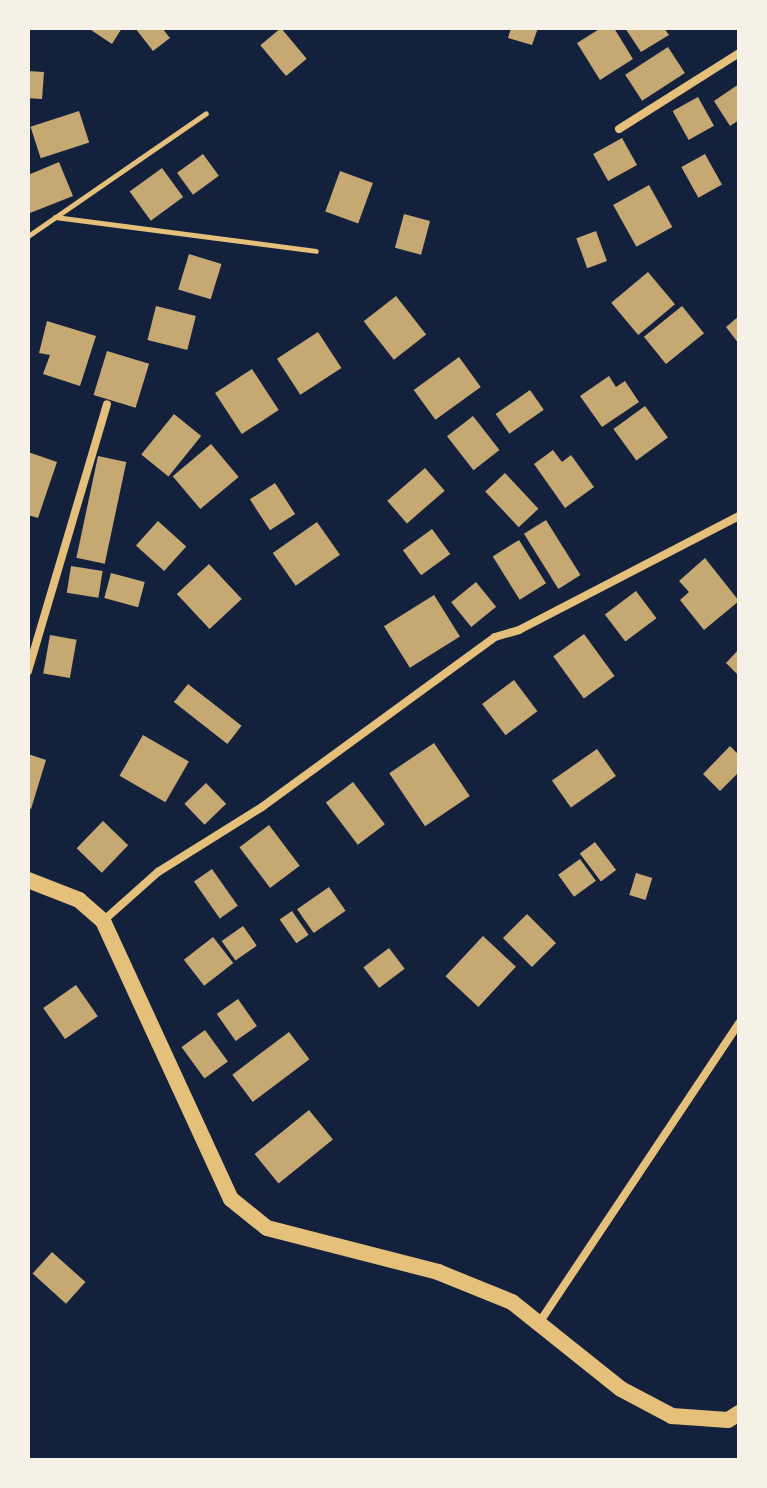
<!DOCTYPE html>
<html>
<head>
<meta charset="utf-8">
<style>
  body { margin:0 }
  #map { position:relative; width:767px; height:1488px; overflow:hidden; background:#14213d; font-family:"Work Sans",sans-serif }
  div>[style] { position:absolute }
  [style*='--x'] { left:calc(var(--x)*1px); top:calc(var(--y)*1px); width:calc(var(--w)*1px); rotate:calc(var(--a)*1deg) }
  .building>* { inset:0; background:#c6a872; transform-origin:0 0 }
  .service>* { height:5px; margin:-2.5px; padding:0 2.5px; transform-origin:2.5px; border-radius:2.5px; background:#e5c07b }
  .minor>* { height:8px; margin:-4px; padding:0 4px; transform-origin:4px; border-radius:4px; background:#e5c07b }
  .primary>* { height:16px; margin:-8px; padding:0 8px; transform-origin:8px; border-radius:8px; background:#e5c07b }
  span { translate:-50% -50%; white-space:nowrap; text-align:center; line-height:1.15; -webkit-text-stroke:8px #f6f1e7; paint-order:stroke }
  .frame { position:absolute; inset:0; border:30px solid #f6f1e7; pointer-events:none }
</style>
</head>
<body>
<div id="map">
  <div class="building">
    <i style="clip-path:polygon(88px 28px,122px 28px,112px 44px)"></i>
    <i style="clip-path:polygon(135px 28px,162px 28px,170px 38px,153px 51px)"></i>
    <i style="left:281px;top:28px;width:40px;height:27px;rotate:50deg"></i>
    <i style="clip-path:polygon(511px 28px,538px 28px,532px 45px,508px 38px)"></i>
    <i style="clip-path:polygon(601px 28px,614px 28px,633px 59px,600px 80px,577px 43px)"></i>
    <i style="clip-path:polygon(625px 28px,664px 28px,669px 35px,641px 52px)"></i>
    <i style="left:668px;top:47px;width:31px;height:51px;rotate:57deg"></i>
    <i style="left:28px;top:71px;width:16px;height:27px;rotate:4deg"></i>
    <i style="clip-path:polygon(739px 84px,739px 120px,730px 126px,714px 101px)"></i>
    <i style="left:698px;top:97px;width:33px;height:29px;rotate:61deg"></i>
    <i style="left:79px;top:111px;width:33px;height:51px;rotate:72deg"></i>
    <i style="left:622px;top:138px;width:31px;height:33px;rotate:61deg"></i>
    <i style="left:203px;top:154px;width:27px;height:32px;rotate:54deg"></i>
    <i style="left:705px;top:154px;width:35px;height:27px;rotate:61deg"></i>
    <i style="clip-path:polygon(59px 162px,73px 196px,30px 213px,28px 175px)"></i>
    <i style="left:162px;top:168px;width:36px;height:40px;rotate:54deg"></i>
    <i style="left:340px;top:171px;width:35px;height:43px;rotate:20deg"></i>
    <i style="left:649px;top:185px;width:48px;height:41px;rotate:61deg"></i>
    <i style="left:404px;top:214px;width:27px;height:35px;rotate:15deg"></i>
    <i style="left:596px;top:231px;width:32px;height:21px;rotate:70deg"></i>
    <i style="left:189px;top:254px;width:34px;height:37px;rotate:17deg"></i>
    <i style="left:648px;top:272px;width:42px;height:48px;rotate:50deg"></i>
    <i style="left:396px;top:296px;width:49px;height:41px;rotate:52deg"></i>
    <i style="left:156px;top:306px;width:41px;height:35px;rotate:14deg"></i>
    <i style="left:682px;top:306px;width:35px;height:49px;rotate:51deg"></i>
    <i style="clip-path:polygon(739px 316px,739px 344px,726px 327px)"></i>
    <i style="clip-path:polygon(47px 321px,96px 336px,80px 386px,43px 374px,50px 355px,39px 353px)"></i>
    <i style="left:318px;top:332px;width:43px;height:49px;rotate:57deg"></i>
    <i style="left:107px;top:351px;width:44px;height:46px;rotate:17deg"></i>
    <i style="left:459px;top:357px;width:37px;height:56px;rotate:54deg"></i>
    <i style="left:252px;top:369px;width:49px;height:44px;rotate:57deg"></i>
    <i style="clip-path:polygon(609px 376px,616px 387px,625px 381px,639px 402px,602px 427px,580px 396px)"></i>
    <i style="left:530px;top:390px;width:24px;height:42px;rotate:55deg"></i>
    <i style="left:645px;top:406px;width:39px;height:39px;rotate:54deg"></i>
    <i style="left:174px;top:414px;width:35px;height:52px;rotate:39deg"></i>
    <i style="left:473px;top:416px;width:43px;height:33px;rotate:52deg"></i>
    <i style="left:211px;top:444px;width:43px;height:50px;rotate:50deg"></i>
    <i style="clip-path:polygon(553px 450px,562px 462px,571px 455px,594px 487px,565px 508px,534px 464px)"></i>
    <i style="clip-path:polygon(28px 452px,57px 462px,38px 518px,28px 515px)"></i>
    <i style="left:98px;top:456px;width:29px;height:104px;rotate:12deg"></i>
    <i style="left:425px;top:468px;width:30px;height:50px;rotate:49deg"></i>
    <i style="left:505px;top:473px;width:49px;height:27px;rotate:47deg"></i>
    <i style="left:275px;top:483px;width:37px;height:30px;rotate:57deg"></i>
    <i style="left:546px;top:520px;width:65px;height:26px;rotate:58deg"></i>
    <i style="left:158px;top:521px;width:38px;height:33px;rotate:42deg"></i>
    <i style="left:317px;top:522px;width:40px;height:54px;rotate:55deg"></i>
    <i style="left:432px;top:529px;width:31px;height:36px;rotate:54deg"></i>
    <i style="left:519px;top:540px;width:51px;height:31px;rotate:58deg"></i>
    <i style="clip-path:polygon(705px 558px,739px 601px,704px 630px,680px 600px,689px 592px,679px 581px)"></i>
    <i style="left:209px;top:564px;width:48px;height:44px;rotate:47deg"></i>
    <i style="left:71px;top:566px;width:32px;height:27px;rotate:9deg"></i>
    <i style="left:111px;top:573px;width:35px;height:26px;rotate:15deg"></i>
    <i style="left:476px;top:582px;width:32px;height:32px;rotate:51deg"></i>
    <i style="left:636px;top:591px;width:34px;height:39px;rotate:53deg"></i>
    <i style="left:434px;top:595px;width:49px;height:59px;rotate:58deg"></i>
    <i style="left:584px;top:634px;width:52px;height:38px;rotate:54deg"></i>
    <i style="left:50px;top:635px;width:27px;height:39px;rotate:10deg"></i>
    <i style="clip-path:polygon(739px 649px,739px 676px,726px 663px)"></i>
    <i style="left:514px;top:680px;width:39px;height:40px;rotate:53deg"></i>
    <i style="left:188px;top:684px;width:68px;height:23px;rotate:38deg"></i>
    <i style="left:143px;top:735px;width:53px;height:47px;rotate:30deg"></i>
    <i style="left:434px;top:743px;width:64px;height:54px;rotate:56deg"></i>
    <i style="clip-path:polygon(730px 746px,739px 755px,739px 772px,720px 791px,703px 774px)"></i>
    <i style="left:597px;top:749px;width:33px;height:55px;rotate:55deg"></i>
    <i style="clip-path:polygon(28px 754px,46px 760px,31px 809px,28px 808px)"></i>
    <i style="left:353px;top:782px;width:53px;height:34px;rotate:53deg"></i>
    <i style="left:206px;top:783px;width:29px;height:30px;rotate:46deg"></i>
    <i style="left:103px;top:821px;width:35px;height:38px;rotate:44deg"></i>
    <i style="left:269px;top:825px;width:51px;height:37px;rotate:53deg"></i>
    <i style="left:595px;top:842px;width:35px;height:19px;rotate:53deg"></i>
    <i style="left:580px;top:859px;width:27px;height:27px;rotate:54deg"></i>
    <i style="left:212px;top:869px;width:45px;height:22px;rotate:55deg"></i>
    <i style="left:636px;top:873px;width:17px;height:23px;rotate:17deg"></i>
    <i style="left:329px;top:887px;width:29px;height:39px;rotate:55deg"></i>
    <i style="left:292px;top:911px;width:29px;height:15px;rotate:55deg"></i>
    <i style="left:527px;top:914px;width:41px;height:34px;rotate:45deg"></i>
    <i style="left:243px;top:926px;width:24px;height:26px;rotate:55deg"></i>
    <i style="left:483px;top:936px;width:45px;height:55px;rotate:43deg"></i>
    <i style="left:213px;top:937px;width:33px;height:37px;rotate:52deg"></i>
    <i style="left:389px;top:948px;width:26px;height:32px;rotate:53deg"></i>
    <i style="left:76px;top:985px;width:38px;height:40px;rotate:55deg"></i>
    <i style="left:238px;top:999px;width:33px;height:26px;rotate:55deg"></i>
    <i style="left:205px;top:1030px;width:39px;height:29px;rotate:54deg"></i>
    <i style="left:289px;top:1032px;width:34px;height:71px;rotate:53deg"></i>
    <i style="left:309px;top:1110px;width:38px;height:70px;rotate:51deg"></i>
    <i style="left:52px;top:1252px;width:45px;height:29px;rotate:42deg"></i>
  </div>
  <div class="service">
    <i style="--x:55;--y:217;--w:263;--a:7.4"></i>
    <i style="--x:28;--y:236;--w:216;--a:-34.6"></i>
  </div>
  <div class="minor">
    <i style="--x:619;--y:129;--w:142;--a:-32.3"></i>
    <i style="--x:28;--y:671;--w:278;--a:-73.5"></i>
    <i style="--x:103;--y:921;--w:74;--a:-41.7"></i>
    <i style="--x:158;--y:872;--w:123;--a:-32"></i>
    <i style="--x:262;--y:807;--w:288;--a:-36.1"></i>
    <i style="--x:495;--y:637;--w:25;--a:-16"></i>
    <i style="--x:519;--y:630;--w:248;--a:-27.4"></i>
    <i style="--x:539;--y:1323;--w:361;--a:-56.3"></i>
  </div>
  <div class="primary">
    <i style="--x:28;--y:880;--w:55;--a:21.4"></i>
    <i style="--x:79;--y:900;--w:32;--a:41"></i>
    <i style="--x:103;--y:921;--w:306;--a:65.3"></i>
    <i style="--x:231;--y:1199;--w:46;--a:38.9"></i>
    <i style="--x:267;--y:1228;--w:177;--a:14.4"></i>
    <i style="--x:438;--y:1272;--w:80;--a:22.1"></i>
    <i style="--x:512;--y:1302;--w:139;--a:38.6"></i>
    <i style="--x:621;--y:1389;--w:58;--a:27.9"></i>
    <i style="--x:672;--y:1416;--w:56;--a:4.1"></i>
    <i style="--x:728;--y:1420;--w:13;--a:-32"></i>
  </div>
  <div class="frame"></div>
</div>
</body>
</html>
